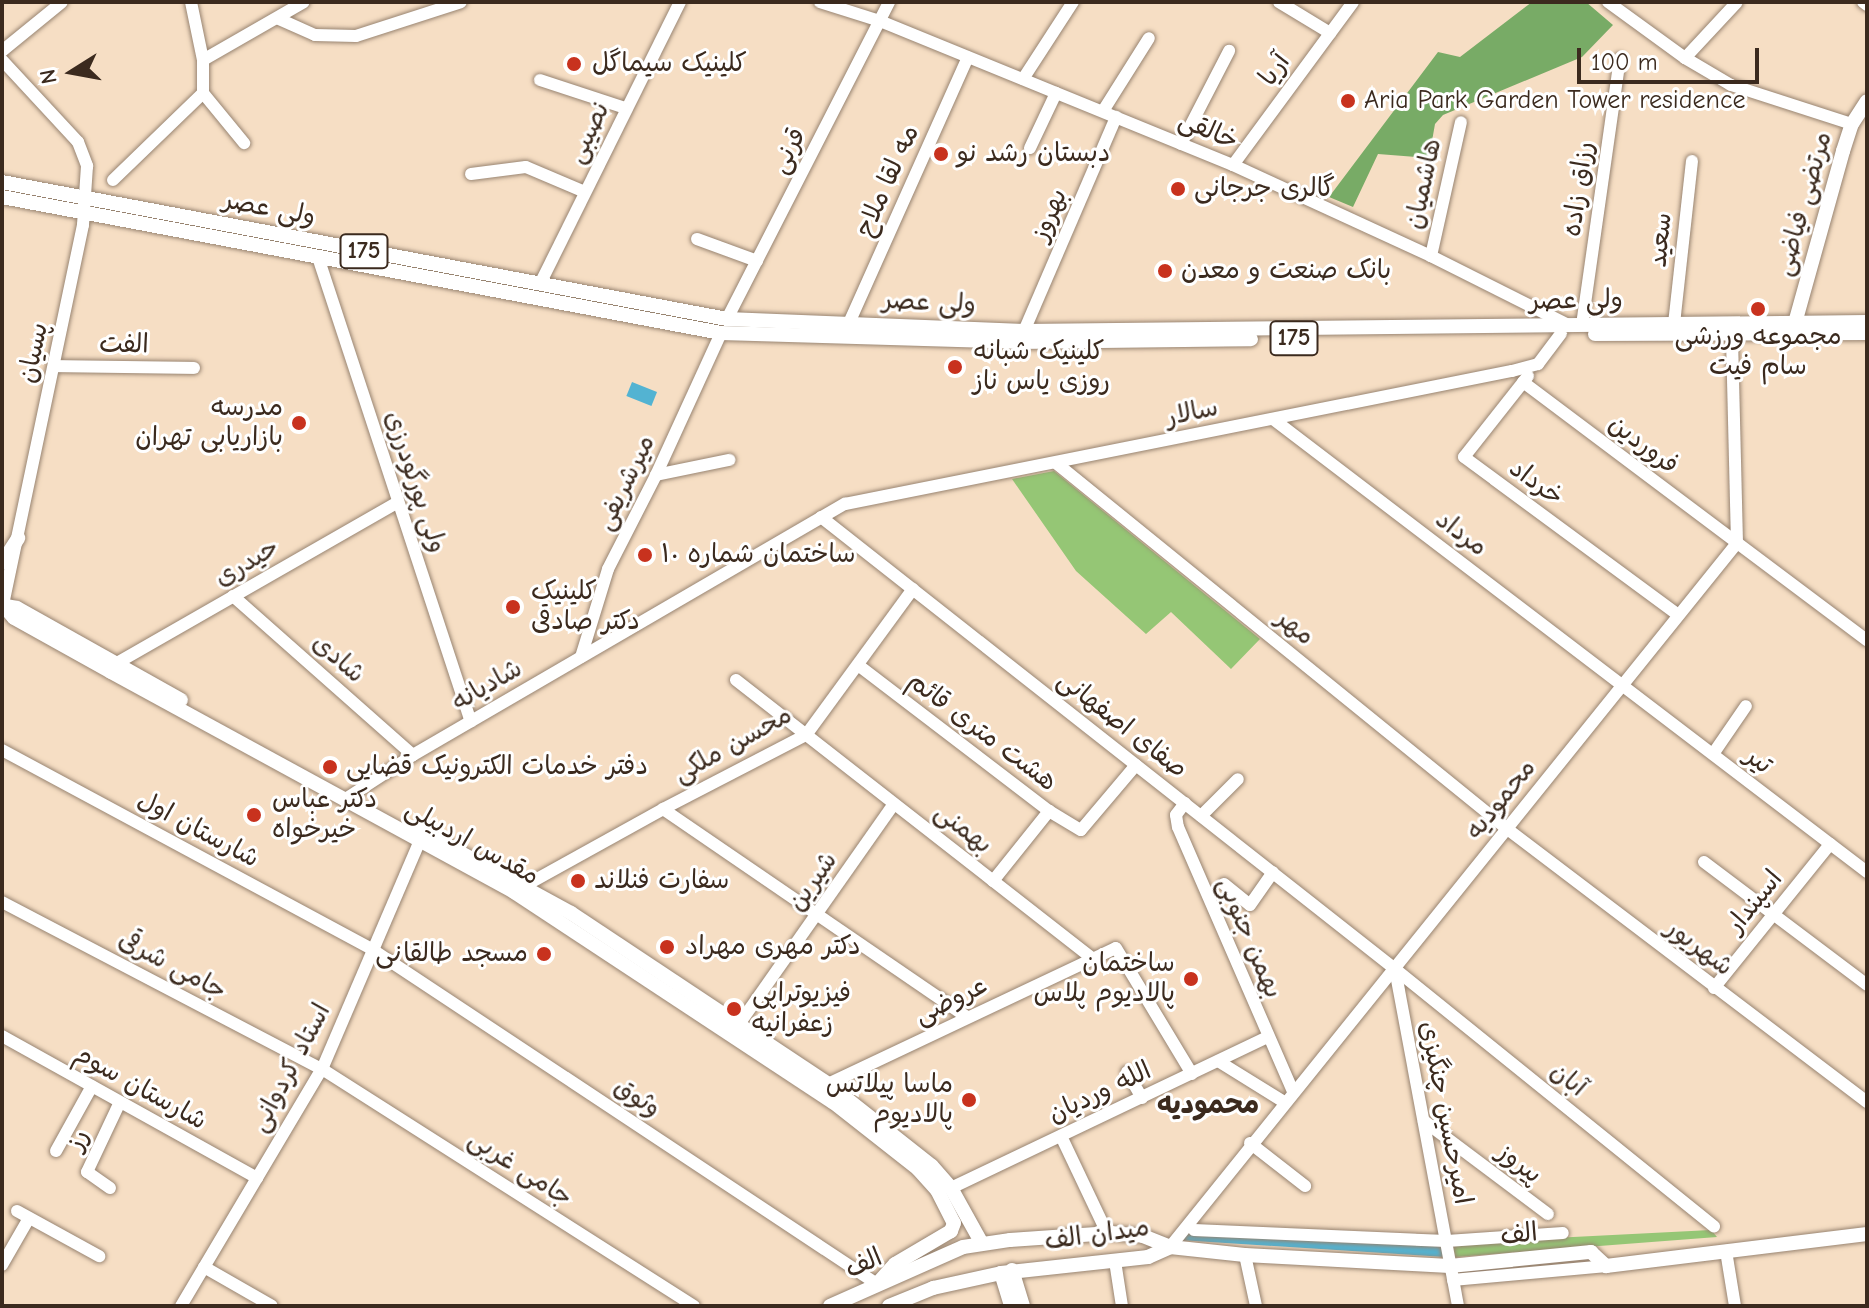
<!DOCTYPE html>
<html>
<head>
<meta charset="utf-8">
<style>
  body { margin:0 }
  #map { position:relative; width:1869px; height:1308px; overflow:hidden; background:#f6dec4; font-family:"Comic Neue","Playpen Sans Arabic",sans-serif }
  div>[style] { position:absolute }
  [style*='--x'] { left:calc(var(--x)*1px); top:calc(var(--y)*1px); width:calc(var(--w)*1px); rotate:calc(var(--a)*1deg) }
  .green>* { inset:0; background:#95c675 }
  .forest>* { inset:0; background:#78ab66 }
  .water>* { inset:0; background:#53b3d2; transform-origin:0 0 }
  .roads { filter:drop-shadow(0 0 2px #988471) drop-shadow(0 0 2px #988471) }
  .minor>* { height:12px; margin:-6px; padding:0 6px; transform-origin:6px; border-radius:6px; background:#fff }
  .major>* { height:14px; margin:-7px; padding:0 7px; transform-origin:7px; border-radius:7px; background:#fff }
  .dots>* { width:22px; height:22px; translate:-50% -50%; box-sizing:border-box; border:4px solid #fff; border-radius:50% }
  span { translate:-50% -50%; white-space:nowrap; text-align:center; line-height:1.15; -webkit-text-stroke:6px #fff; paint-order:stroke }
  .shield-label span { padding:2px 6px; background:#fff; border:2px solid; border-radius:6px; -webkit-text-stroke-width:0 }
  .shield-label { font-size:24px; color:#3b2a1e; font-weight:700 }
  .poi-label { font-size:26px; color:#3b2a1e }
  .left { translate:0 -50%; text-align:left }
  .right { translate:-100% -50%; text-align:right }
  .street-label { font-size:26px; color:#3b2a1e }
  .neighbourhood-label { font-size:28px; color:#3b2a1e; font-weight:700 }
  .frame { position:absolute; inset:0; border:4px solid #3b2a1e; pointer-events:none }
  .north { position:absolute; left:32px; top:32px; width:80px; height:80px; -webkit-text-stroke:6px #fff; paint-order:stroke; rotate:259deg; font-size:22px; font-weight:700; line-height:32px; text-align:center; color:#3b2a1e }
  .north::after { content:''; display:block; margin:auto; width:28px; height:36px; background:#3b2a1e; clip-path:polygon(50% 0,100% 100%,50% 72%,0 100%) }
  .scale { position:absolute; left:1577px; top:48px; width:182px; height:36px; box-sizing:border-box; border:4px solid #3b2a1e; border-top:0; padding-left:10px; font-size:24px; line-height:28px; white-space:nowrap; color:#3b2a1e; -webkit-text-stroke:6px #fff; paint-order:stroke }
</style>
</head>
<body>
<div id="map">
  <div class="green">
    <i style="clip-path:polygon(1054px 471px,1260px 639px,1231px 669px,1171px 612px,1146px 634px,1076px 571px,1012px 479px)"></i>
    <i style="clip-path:polygon(1711px 1230px,1717px 1237px,1455px 1257px,1453px 1243px)"></i>
  </div>
  <div class="forest">
    <i style="clip-path:polygon(1532px 2px,1586px 2px,1613px 25px,1582px 57px,1443px 115px,1435px 124px,1429px 158px,1378px 154px,1353px 207px,1329px 197px,1438px 52px,1460px 57px)"></i>
  </div>
  <div class="water">
    <i style="left:632px;top:382px;width:27px;height:15px;rotate:22deg"></i>
    <i style="clip-path:polygon(1183px 1233px,1443px 1244px,1445px 1257px,1179px 1240px)"></i>
  </div>
  <div class="roads">
    <div class="minor">
      <i style="--x:820;--y:2;--w:63;--a:17.6"></i>
      <i style="--x:880;--y:21;--w:381;--a:22.2"></i>
      <i style="--x:1233;--y:165;--w:218;--a:24.7"></i>
      <i style="--x:1431;--y:256;--w:153;--a:26.7"></i>
      <i style="--x:1279;--y:2;--w:60;--a:31.3"></i>
      <i style="--x:1608;--y:2;--w:95;--a:36"></i>
      <i style="--x:1685;--y:58;--w:53;--a:30.4"></i>
      <i style="--x:1731;--y:85;--w:127;--a:17.9"></i>
      <i style="--x:1863;--y:2;--w:5;--a:37"></i>
      <i style="--x:279;--y:19;--w:39;--a:24"></i>
      <i style="--x:315;--y:35;--w:41;--a:1.4"></i>
      <i style="--x:356;--y:36;--w:110;--a:-17.9"></i>
      <i style="--x:2;--y:51;--w:77;--a:-39.2"></i>
      <i style="--x:1685;--y:58;--w:76;--a:-47.1"></i>
      <i style="--x:2;--y:60;--w:112;--a:47.2"></i>
      <i style="--x:78;--y:142;--w:26;--a:69"></i>
      <i style="--x:87;--y:166;--w:59;--a:93.9"></i>
      <i style="--x:83;--y:225;--w:394;--a:101.9"></i>
      <i style="--x:203;--y:60;--w:116;--a:-29.9"></i>
      <i style="--x:1023;--y:79;--w:92;--a:-57"></i>
      <i style="--x:540;--y:80;--w:89;--a:18.2"></i>
      <i style="--x:203;--y:93;--w:65;--a:50.6"></i>
      <i style="--x:1103;--y:111;--w:86;--a:-57.8"></i>
      <i style="--x:1181;--y:144;--w:105;--a:-62.7"></i>
      <i style="--x:1030;--y:148;--w:61;--a:-64.7"></i>
      <i style="--x:1233;--y:165;--w:202;--a:-53.6"></i>
      <i style="--x:471;--y:174;--w:55;--a:-7.3"></i>
      <i style="--x:526;--y:167;--w:64;--a:23"></i>
      <i style="--x:113;--y:180;--w:125;--a:-44"></i>
      <i style="--x:203;--y:93;--w:33;--a:-90"></i>
      <i style="--x:203;--y:60;--w:59;--a:-101.7"></i>
      <i style="--x:697;--y:239;--w:64;--a:20.1"></i>
      <i style="--x:1431;--y:256;--w:137;--a:-77.4"></i>
      <i style="--x:318;--y:257;--w:489;--a:71.8"></i>
      <i style="--x:540;--y:284;--w:315;--a:-63.6"></i>
      <i style="--x:727;--y:319;--w:356;--a:-62.9"></i>
      <i style="--x:849;--y:323;--w:291;--a:-65.9"></i>
      <i style="--x:1674;--y:324;--w:164;--a:-83.7"></i>
      <i style="--x:1582;--y:325;--w:269;--a:-81.9"></i>
      <i style="--x:1024;--y:331;--w:233;--a:-66.7"></i>
      <i style="--x:54;--y:366;--w:140;--a:0.8"></i>
      <i style="--x:1528;--y:376;--w:103;--a:128.3"></i>
      <i style="--x:1464;--y:457;--w:266;--a:36.4"></i>
      <i style="--x:1523;--y:382;--w:430;--a:36.9"></i>
      <i style="--x:1273;--y:419;--w:747;--a:37.33"></i>
      <i style="--x:1056;--y:463;--w:579;--a:39.05"></i>
      <i style="--x:1506;--y:828;--w:453;--a:37.2"></i>
      <i style="--x:656;--y:475;--w:75;--a:-11.6"></i>
      <i style="--x:821;--y:517;--w:731;--a:38.22"></i>
      <i style="--x:1395;--y:969;--w:410;--a:38.9"></i>
      <i style="--x:233;--y:596;--w:240;--a:41.5"></i>
      <i style="--x:581;--y:657;--w:92;--a:-72.9"></i>
      <i style="--x:608;--y:569;--w:106;--a:-62.9"></i>
      <i style="--x:656;--y:475;--w:156;--a:-65.4"></i>
      <i style="--x:117;--y:663;--w:324;--a:-29.8"></i>
      <i style="--x:858;--y:665;--w:240;--a:37.4"></i>
      <i style="--x:1049;--y:811;--w:37;--a:31"></i>
      <i style="--x:1081;--y:830;--w:85;--a:-49.8"></i>
      <i style="--x:736;--y:680;--w:452;--a:38"></i>
      <i style="--x:2;--y:750;--w:421;--a:28.3"></i>
      <i style="--x:373;--y:950;--w:605;--a:33.53"></i>
      <i style="--x:1713;--y:754;--w:58;--a:-55.5"></i>
      <i style="--x:344;--y:800;--w:82;--a:-33.1"></i>
      <i style="--x:413;--y:755;--w:500;--a:-30.2"></i>
      <i style="--x:845;--y:504;--w:680;--a:-11.28"></i>
      <i style="--x:1512;--y:371;--w:27;--a:-15"></i>
      <i style="--x:1538;--y:364;--w:38;--a:-53"></i>
      <i style="--x:1185;--y:803;--w:15;--a:127"></i>
      <i style="--x:1176;--y:815;--w:12;--a:81"></i>
      <i style="--x:1178;--y:827;--w:288;--a:66.5"></i>
      <i style="--x:663;--y:809;--w:368;--a:34.4"></i>
      <i style="--x:1201;--y:816;--w:52;--a:-45"></i>
      <i style="--x:1704;--y:862;--w:204;--a:37"></i>
      <i style="--x:993;--y:881;--w:90;--a:-51.3"></i>
      <i style="--x:1224;--y:884;--w:33;--a:39"></i>
      <i style="--x:1250;--y:905;--w:40;--a:-55.1"></i>
      <i style="--x:517;--y:890;--w:167;--a:-29"></i>
      <i style="--x:663;--y:809;--w:161;--a:-27.4"></i>
      <i style="--x:806;--y:735;--w:181;--a:-53.8"></i>
      <i style="--x:2;--y:902;--w:361;--a:27.6"></i>
      <i style="--x:322;--y:1069;--w:441;--a:32.5"></i>
      <i style="--x:1395;--y:969;--w:343;--a:79.4"></i>
      <i style="--x:1714;--y:988;--w:185;--a:-51.1"></i>
      <i style="--x:735;--y:1030;--w:276;--a:-54.9"></i>
      <i style="--x:2;--y:1036;--w:292;--a:29.1"></i>
      <i style="--x:1218;--y:1061;--w:78;--a:31.8"></i>
      <i style="--x:1127;--y:1072;--w:30;--a:60"></i>
      <i style="--x:828;--y:1084;--w:318;--a:-25.3"></i>
      <i style="--x:1116;--y:948;--w:147;--a:58.9"></i>
      <i style="--x:1424;--y:1121;--w:155;--a:36.9"></i>
      <i style="--x:1061;--y:1136;--w:107;--a:64.6"></i>
      <i style="--x:1250;--y:1143;--w:70;--a:38"></i>
      <i style="--x:56;--y:1151;--w:74;--a:-61"></i>
      <i style="--x:110;--y:1188;--w:28;--a:-145"></i>
      <i style="--x:87;--y:1172;--w:77;--a:-64.8"></i>
      <i style="--x:951;--y:1188;--w:351;--a:-25.5"></i>
      <i style="--x:17;--y:1211;--w:94;--a:28.8"></i>
      <i style="--x:1194;--y:1230;--w:253;--a:2.5"></i>
      <i style="--x:1447;--y:1241;--w:116;--a:-3.9"></i>
      <i style="--x:1170;--y:1247;--w:904;--a:-51.15"></i>
      <i style="--x:1737;--y:543;--w:208;--a:-91.4"></i>
      <i style="--x:1726;--y:1251;--w:56;--a:80.7"></i>
      <i style="--x:1245;--y:1255;--w:52;--a:77.8"></i>
      <i style="--x:1115;--y:1261;--w:46;--a:81.2"></i>
      <i style="--x:2;--y:1265;--w:54;--a:-60.1"></i>
      <i style="--x:204;--y:1267;--w:78;--a:29.8"></i>
      <i style="--x:1453;--y:1280;--w:154;--a:-5.2"></i>
      <i style="--x:181;--y:1306;--w:276;--a:-59.3"></i>
      <i style="--x:322;--y:1069;--w:257;--a:-66.8"></i>
    </div>
    <div class="major">
      <i style="--x:2;--y:182;--w:738;--a:10.7"></i>
      <i style="--x:727;--y:319;--w:297;--a:2.3"></i>
      <i style="--x:1024;--y:331;--w:843;--a:-0.61"></i>
      <i style="--x:2;--y:197;--w:732;--a:10.71"></i>
      <i style="--x:721;--y:333;--w:296;--a:1.7"></i>
      <i style="--x:1017;--y:342;--w:234;--a:-0.7"></i>
      <i style="--x:1795;--y:323;--w:179;--a:-74.4"></i>
      <i style="--x:1843;--y:151;--w:28;--a:-72"></i>
      <i style="--x:1852;--y:124;--w:27;--a:-57"></i>
      <i style="--x:1595;--y:334;--w:272;--a:-0.2"></i>
      <i style="--x:2;--y:563;--w:30;--a:-57"></i>
      <i style="--x:2;--y:604;--w:18;--a:49"></i>
      <i style="--x:14;--y:618;--w:111;--a:29.1"></i>
      <i style="--x:111;--y:672;--w:459;--a:28.6"></i>
      <i style="--x:514;--y:892;--w:382;--a:33.4"></i>
      <i style="--x:833;--y:1102;--w:108;--a:38.2"></i>
      <i style="--x:918;--y:1169;--w:28;--a:48"></i>
      <i style="--x:937;--y:1190;--w:37;--a:63"></i>
      <i style="--x:954;--y:1223;--w:9;--a:111"></i>
      <i style="--x:951;--y:1231;--w:65;--a:149.5"></i>
      <i style="--x:895;--y:1264;--w:27;--a:132"></i>
      <i style="--x:6;--y:606;--w:11;--a:10"></i>
      <i style="--x:17;--y:608;--w:188;--a:29.3"></i>
      <i style="--x:417;--y:829;--w:175;--a:28.6"></i>
      <i style="--x:571;--y:913;--w:309;--a:33.6"></i>
      <i style="--x:828;--y:1084;--w:132;--a:38.3"></i>
      <i style="--x:932;--y:1166;--w:29;--a:49"></i>
      <i style="--x:951;--y:1188;--w:62;--a:60.9"></i>
      <i style="--x:1012;--y:1270;--w:38;--a:73"></i>
      <i style="--x:1001;--y:1273;--w:34;--a:73"></i>
      <i style="--x:830;--y:1306;--w:145;--a:-23.9"></i>
      <i style="--x:963;--y:1247;--w:48;--a:-8.5"></i>
      <i style="--x:1010;--y:1240;--w:101;--a:-4"></i>
      <i style="--x:1111;--y:1233;--w:32;--a:5"></i>
      <i style="--x:1143;--y:1236;--w:29;--a:22"></i>
      <i style="--x:1170;--y:1247;--w:75;--a:6.1"></i>
      <i style="--x:1245;--y:1255;--w:205;--a:3.1"></i>
      <i style="--x:1450;--y:1266;--w:142;--a:-5.7"></i>
      <i style="--x:1591;--y:1252;--w:21;--a:43"></i>
      <i style="--x:1606;--y:1266;--w:263;--a:-7"></i>
      <i style="--x:889;--y:1306;--w:48;--a:-22.2"></i>
      <i style="--x:933;--y:1288;--w:70;--a:-12.4"></i>
      <i style="--x:1001;--y:1273;--w:148;--a:-6.2"></i>
      <i style="--x:1148;--y:1257;--w:24;--a:-24"></i>
    </div>
  </div>
  <div class="dots">
    <i style="left:574px;top:64px;background:#c8321e"></i>
    <i style="left:1348px;top:101px;background:#c8321e"></i>
    <i style="left:941px;top:154px;background:#c8321e"></i>
    <i style="left:1178px;top:189px;background:#c8321e"></i>
    <i style="left:1165px;top:271px;background:#c8321e"></i>
    <i style="left:1758px;top:309px;background:#c8321e"></i>
    <i style="left:955px;top:367px;background:#c8321e"></i>
    <i style="left:299px;top:423px;background:#c8321e"></i>
    <i style="left:645px;top:555px;background:#c8321e"></i>
    <i style="left:513px;top:607px;background:#c8321e"></i>
    <i style="left:330px;top:767px;background:#c8321e"></i>
    <i style="left:254px;top:815px;background:#c8321e"></i>
    <i style="left:578px;top:881px;background:#c8321e"></i>
    <i style="left:667px;top:947px;background:#c8321e"></i>
    <i style="left:544px;top:954px;background:#c8321e"></i>
    <i style="left:1191px;top:979px;background:#c8321e"></i>
    <i style="left:734px;top:1009px;background:#c8321e"></i>
    <i style="left:969px;top:1100px;background:#c8321e"></i>
  </div>
  <div class="shield-label">
    <span style="left:364px;top:251px">175</span>
    <span style="left:1294px;top:338px">175</span>
  </div>
  <div class="poi-label">
    <span class="left" style="left:592px;top:64px">کلینیک سیماگل</span>
    <span class="left" style="left:1364px;top:101px">Aria Park Garden Tower residence</span>
    <span class="left" style="left:957px;top:154px">دبستان رشد نو</span>
    <span class="left" style="left:1194px;top:189px">گالری جرجانی</span>
    <span class="left" style="left:1181px;top:271px">بانک صنعت و معدن</span>
    <span style="left:1758px;top:352px">مجموعه ورزشی<br>سام فیت</span>
    <span class="left" style="left:973px;top:367px">کلینیک شبانه<br>روزی یاس ناز</span>
    <span class="right" style="left:283px;top:423px">مدرسه<br>بازاریابی تهران</span>
    <span class="left" style="left:661px;top:555px">ساختمان شماره ۱۰</span>
    <span class="left" style="left:531px;top:607px">کلینیک<br>دکتر صادقی</span>
    <span class="left" style="left:346px;top:767px">دفتر خدمات الکترونیک قضایی</span>
    <span class="left" style="left:272px;top:815px">دکتر عباس<br>خیرخواه</span>
    <span class="left" style="left:594px;top:881px">سفارت فنلاند</span>
    <span class="left" style="left:685px;top:947px">دکتر مهری مهراد</span>
    <span class="right" style="left:528px;top:954px">مسجد طالقانی</span>
    <span class="right" style="left:1175px;top:979px">ساختمان<br>پالادیوم پلاس</span>
    <span class="left" style="left:752px;top:1009px">فیزیوتراپی<br>زعفرانیه</span>
    <span class="right" style="left:953px;top:1100px">ماسا پیلاتس<br>پالادیوم</span>
  </div>
  <div class="street-label">
    <span style="left:1275px;top:70px;rotate:-54deg">آریا</span>
    <span style="left:1208px;top:131px;rotate:23deg">خالقی</span>
    <span style="left:589px;top:133px;rotate:-64deg">نصیبی</span>
    <span style="left:789px;top:151px;rotate:-63deg">قرنی</span>
    <span style="left:888px;top:181px;rotate:-66deg">مه لقا ملاح</span>
    <span style="left:1424px;top:184px;rotate:-78deg">هاشمیان</span>
    <span style="left:1579px;top:189px;rotate:-82deg">رزاق زاده</span>
    <span style="left:1804px;top:204px;rotate:-74deg">مرتضی فیاضی</span>
    <span style="left:269px;top:209px;rotate:11deg">ولی عصر</span>
    <span style="left:1050px;top:215px;rotate:-67deg">بهروز</span>
    <span style="left:1661px;top:240px;rotate:-84deg">سعید</span>
    <span style="left:1576px;top:301px;rotate:-1deg">ولی عصر</span>
    <span style="left:929px;top:303px;rotate:3deg">ولی عصر</span>
    <span style="left:124px;top:345px;rotate:1deg">الفت</span>
    <span style="left:34px;top:353px;rotate:-78deg">پسیان</span>
    <span style="left:1192px;top:413px;rotate:-12deg">سالار</span>
    <span style="left:1643px;top:445px;rotate:37deg">فروردین</span>
    <span style="left:415px;top:482px;rotate:72deg">ولی پورگودرزی</span>
    <span style="left:626px;top:483px;rotate:-64deg">میرشریفی</span>
    <span style="left:1536px;top:483px;rotate:36deg">خرداد</span>
    <span style="left:1461px;top:534px;rotate:37deg">مرداد</span>
    <span style="left:247px;top:563px;rotate:-30deg">حیدری</span>
    <span style="left:1295px;top:628px;rotate:39deg">مهر</span>
    <span style="left:338px;top:659px;rotate:41deg">شادی</span>
    <span style="left:487px;top:686px;rotate:-30deg">شادیانه</span>
    <span style="left:1122px;top:725px;rotate:38deg">صفای اصفهانی</span>
    <span style="left:982px;top:732px;rotate:37deg">هشت متری قائم</span>
    <span style="left:733px;top:745px;rotate:-29deg">محسن ملکی</span>
    <span style="left:1758px;top:761px;rotate:37deg">تیر</span>
    <span style="left:1501px;top:800px;rotate:-51deg">محمودیه</span>
    <span style="left:963px;top:829px;rotate:38deg">بهمنی</span>
    <span style="left:198px;top:830px;rotate:28deg">شارستان اول</span>
    <span style="left:472px;top:843px;rotate:29deg">مقدس اردبیلی</span>
    <span style="left:813px;top:882px;rotate:-55deg">شیرین</span>
    <span style="left:1755px;top:902px;rotate:-51deg">اسپندار</span>
    <span style="left:1249px;top:938px;rotate:67deg">بهمن جنوبی</span>
    <span style="left:1699px;top:948px;rotate:37deg">شهریور</span>
    <span style="left:172px;top:966px;rotate:28deg">جامی شرقی</span>
    <span style="left:951px;top:1001px;rotate:-26deg">عروضی</span>
    <span style="left:291px;top:1068px;rotate:-62deg">استاد کردوانی</span>
    <span style="left:1568px;top:1080px;rotate:39deg">آبان</span>
    <span style="left:140px;top:1088px;rotate:29deg">شارستان سوم</span>
    <span style="left:1100px;top:1093px;rotate:-25deg">الله وردیان</span>
    <span style="left:637px;top:1098px;rotate:34deg">وثوق</span>
    <span style="left:1445px;top:1113px;rotate:79deg">امیرحسین چنگیزی</span>
    <span style="left:78px;top:1140px;rotate:-65deg">رز</span>
    <span style="left:1519px;top:1164px;rotate:37deg">پیروز</span>
    <span style="left:520px;top:1169px;rotate:33deg">جامی غربی</span>
    <span style="left:1097px;top:1235px;rotate:-8deg">میدان الف</span>
    <span style="left:1519px;top:1235px;rotate:-6deg">الف</span>
    <span style="left:864px;top:1264px;rotate:-24deg">الف</span>
  </div>
  <div class="neighbourhood-label">
    <span style="left:1208px;top:1104px">محمودیه</span>
  </div>
  <div class="frame"></div>
  <div class="north">N</div>
  <div class="scale">100 m</div>
</div>
</body>
</html>
